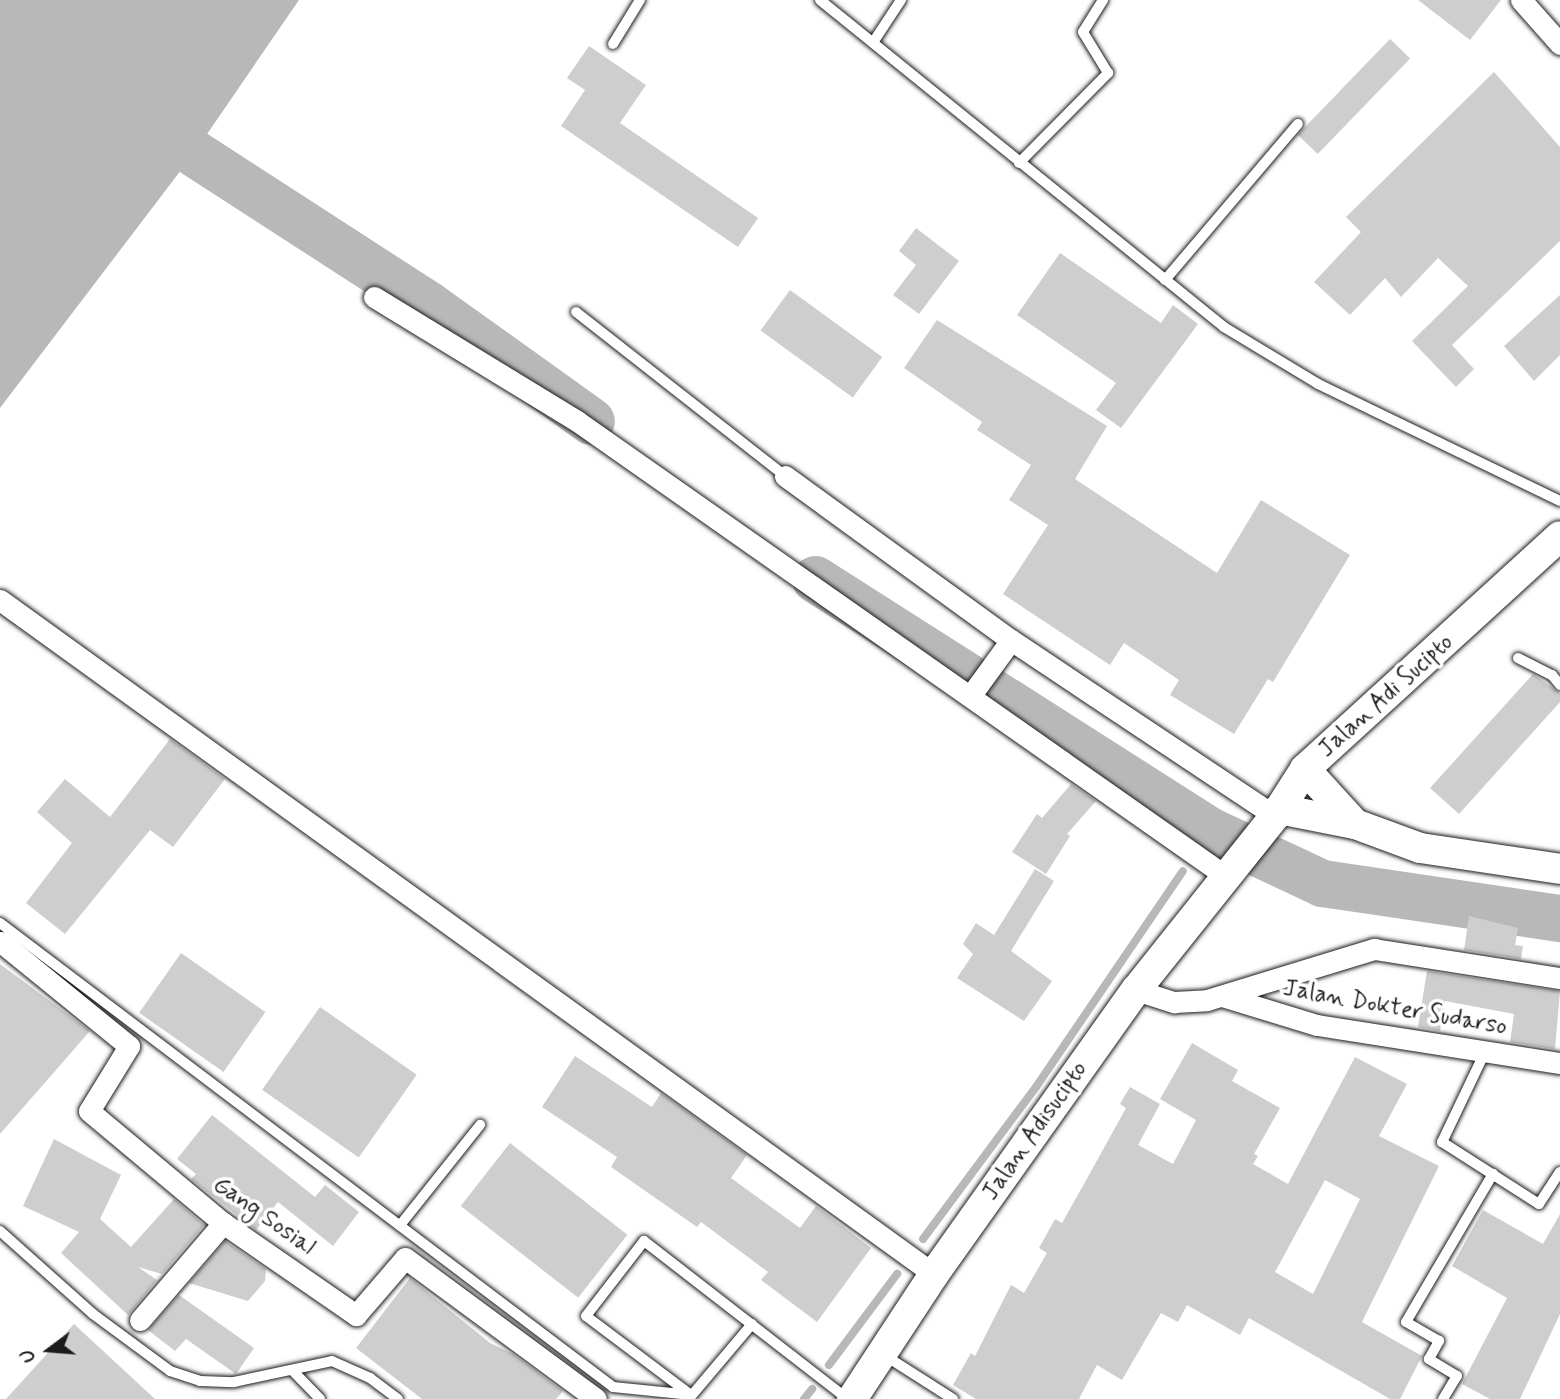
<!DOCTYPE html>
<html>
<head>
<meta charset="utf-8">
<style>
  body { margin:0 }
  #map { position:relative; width:1560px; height:1399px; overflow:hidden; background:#fff; font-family:Mynerve,sans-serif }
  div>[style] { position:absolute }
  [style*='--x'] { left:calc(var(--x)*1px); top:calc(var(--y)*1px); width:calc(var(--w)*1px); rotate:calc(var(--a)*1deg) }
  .water>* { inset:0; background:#b8b8b8 }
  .stream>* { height:8px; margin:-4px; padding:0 4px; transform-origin:4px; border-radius:4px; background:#b8b8b8 }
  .river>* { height:47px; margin:-23.5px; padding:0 23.5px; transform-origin:23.5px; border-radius:23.5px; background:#b8b8b8 }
  .building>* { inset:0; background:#cecece; transform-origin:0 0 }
  .roads { filter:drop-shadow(0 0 2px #1c1c1c) drop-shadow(0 0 2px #1c1c1c) }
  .lane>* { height:10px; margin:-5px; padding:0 5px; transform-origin:5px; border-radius:5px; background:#fff }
  .street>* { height:21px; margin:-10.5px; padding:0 10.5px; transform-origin:10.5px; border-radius:10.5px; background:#fff }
  .secondary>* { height:30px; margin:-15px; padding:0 15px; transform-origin:15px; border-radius:15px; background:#fff }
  span { translate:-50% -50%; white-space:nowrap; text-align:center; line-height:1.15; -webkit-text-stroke:7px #fff; paint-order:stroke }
  .street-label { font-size:24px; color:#1c1c1c }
  .north { position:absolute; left:14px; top:1315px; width:70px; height:70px; -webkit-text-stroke:5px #fff; paint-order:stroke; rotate:254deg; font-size:19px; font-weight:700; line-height:28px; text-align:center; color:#1c1c1c }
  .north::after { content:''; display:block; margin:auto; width:24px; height:32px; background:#1c1c1c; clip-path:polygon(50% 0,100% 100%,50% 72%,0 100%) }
</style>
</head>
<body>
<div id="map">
  <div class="water">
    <i style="clip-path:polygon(0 0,299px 0,194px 153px,0 408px)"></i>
  </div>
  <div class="stream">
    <i style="--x:1207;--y:836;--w:6;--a:-51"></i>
    <i style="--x:923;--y:1239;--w:189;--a:-53.4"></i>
    <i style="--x:1036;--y:1087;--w:261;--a:-55.8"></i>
    <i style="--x:829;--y:1365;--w:114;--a:-53.2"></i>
    <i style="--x:804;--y:1399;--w:13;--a:-51"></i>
  </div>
  <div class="river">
    <i style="--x:194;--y:153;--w:280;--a:32.9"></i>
    <i style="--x:429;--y:305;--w:199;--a:35.6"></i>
    <i style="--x:815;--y:579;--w:469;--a:32.5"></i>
    <i style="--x:1211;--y:831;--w:123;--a:25.1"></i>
    <i style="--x:1322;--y:883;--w:241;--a:8.4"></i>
  </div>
  <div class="building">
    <i style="clip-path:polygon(1418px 0,1501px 0,1470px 40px)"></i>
    <i style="left:1390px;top:39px;width:28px;height:133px;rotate:44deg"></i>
    <i style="clip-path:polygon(589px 46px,646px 85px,620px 123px,758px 218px,738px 247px,561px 126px,585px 90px,567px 78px)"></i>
    <i style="clip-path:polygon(1494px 72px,1560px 147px,1560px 241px,1452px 345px,1474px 369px,1456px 387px,1412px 341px,1468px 286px,1438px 258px,1401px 297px,1385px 278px,1350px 315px,1314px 282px,1361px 232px,1346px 217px)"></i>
    <i style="clip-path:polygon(916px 228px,959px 261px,919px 314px,893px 295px,916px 265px,899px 251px)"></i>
    <i style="clip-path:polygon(1060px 253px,1161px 323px,1173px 305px,1198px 324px,1121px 428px,1096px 410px,1116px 383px,1017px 315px)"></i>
    <i style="left:790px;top:290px;width:114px;height:50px;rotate:36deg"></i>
    <i style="clip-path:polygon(1560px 295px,1560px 355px,1534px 381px,1504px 346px)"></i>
    <i style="clip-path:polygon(937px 320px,1107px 426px,1075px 479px,1217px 573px,1261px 500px,1350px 555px,1273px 682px,1268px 679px,1234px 734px,1170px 695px,1179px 680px,1124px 643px,1110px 665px,1003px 594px,1048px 525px,1009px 500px,1031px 465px,977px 430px,982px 422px,904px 368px)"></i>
    <i style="clip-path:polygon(1533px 674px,1560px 693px,1560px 702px,1459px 814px,1430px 788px)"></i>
    <i style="clip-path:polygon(170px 739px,225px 779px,173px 847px,150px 830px,65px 934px,26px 903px,72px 843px,37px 812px,65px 779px,110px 817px)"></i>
    <i style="clip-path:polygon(1071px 784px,1096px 801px,1067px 834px,1070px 836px,1046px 874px,1012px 852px,1037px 814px,1042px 818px)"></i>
    <i style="clip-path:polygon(1035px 869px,1054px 881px,1011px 951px,1052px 981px,1024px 1021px,957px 978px,973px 954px,963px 944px,976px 923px,994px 935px)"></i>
    <i style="clip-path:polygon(1469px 916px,1518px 928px,1515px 945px,1523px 946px,1521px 959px,1464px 950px)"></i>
    <i style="left:181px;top:953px;width:103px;height:73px;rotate:35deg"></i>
    <i style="clip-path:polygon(0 964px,90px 1031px,0 1134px)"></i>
    <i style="clip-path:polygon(1427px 971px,1560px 991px,1555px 1049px,1510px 1042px,1514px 1014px,1445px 1001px,1440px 1031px,1418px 1027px)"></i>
    <i style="left:320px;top:1007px;width:118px;height:101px;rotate:35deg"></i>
    <i style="clip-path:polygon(evenodd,1192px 1043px,1238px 1070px,1232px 1081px,1280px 1108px,1254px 1154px,1258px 1156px,1253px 1164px,1288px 1184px,1355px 1057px,1407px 1084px,1379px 1136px,1439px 1166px,1362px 1322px,1422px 1356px,1400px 1399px,1390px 1399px,1249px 1318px,1240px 1335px,1187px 1305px,1178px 1322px,1161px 1313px,1122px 1380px,1097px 1365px,1079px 1399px,976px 1399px,953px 1385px,971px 1353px,975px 1356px,1011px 1285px,1024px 1293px,1047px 1253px,1039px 1248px,1055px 1219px,1062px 1223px,1089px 1175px,1126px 1108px,1120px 1104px,1130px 1087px,1160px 1104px,1138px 1145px,1173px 1164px,1196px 1120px,1160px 1099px,1192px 1043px,1325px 1180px,1360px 1199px,1313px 1294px,1275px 1272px,1325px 1180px)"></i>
    <i style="clip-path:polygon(575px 1056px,652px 1107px,661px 1093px,747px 1155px,731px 1178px,800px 1228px,816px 1206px,871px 1248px,817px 1322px,761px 1280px,768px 1272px,701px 1222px,697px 1227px,611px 1167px,617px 1157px,542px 1107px)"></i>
    <i style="clip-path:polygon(212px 1115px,315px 1197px,325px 1185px,359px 1212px,333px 1246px,278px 1202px,256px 1230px,191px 1179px,196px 1174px,177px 1159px)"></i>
    <i style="clip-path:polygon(54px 1139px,121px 1175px,100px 1219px,131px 1247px,174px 1199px,204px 1225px,162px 1274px,138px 1267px,157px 1280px,128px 1315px,61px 1253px,79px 1232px,23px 1206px)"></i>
    <i style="left:510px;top:1143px;width:149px;height:80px;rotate:38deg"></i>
    <i style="clip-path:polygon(1483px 1210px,1543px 1244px,1560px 1214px,1560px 1314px,1520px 1399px,1490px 1399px,1462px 1384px,1507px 1298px,1452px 1266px)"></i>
    <i style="clip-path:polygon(225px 1241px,266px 1269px,265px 1281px,248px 1301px,189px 1283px)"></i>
    <i style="clip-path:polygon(410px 1278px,490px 1343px,513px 1354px,563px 1391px,556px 1399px,422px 1399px,356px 1348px)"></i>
    <i style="clip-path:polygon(179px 1295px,254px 1348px,236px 1374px,186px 1339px,175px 1351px,148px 1330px)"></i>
    <i style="clip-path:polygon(74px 1324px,155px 1399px,6px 1399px)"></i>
  </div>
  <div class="roads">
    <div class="lane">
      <i style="--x:820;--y:0;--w:520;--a:38.99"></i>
      <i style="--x:1224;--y:327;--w:110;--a:31.2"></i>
      <i style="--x:1318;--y:384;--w:269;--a:25.8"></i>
      <i style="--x:874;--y:41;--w:49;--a:-56.6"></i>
      <i style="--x:613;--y:44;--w:52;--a:-58.5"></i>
      <i style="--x:1019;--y:163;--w:127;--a:-45.3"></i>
      <i style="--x:1108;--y:73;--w:48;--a:-121.4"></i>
      <i style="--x:1083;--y:32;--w:38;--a:-58"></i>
      <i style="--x:1165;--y:280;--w:205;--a:-49.6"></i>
      <i style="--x:576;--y:312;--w:266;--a:38.1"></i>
      <i style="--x:1518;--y:658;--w:38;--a:27"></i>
      <i style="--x:1552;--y:675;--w:13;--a:51"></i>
      <i style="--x:0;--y:923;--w:769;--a:37.12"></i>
      <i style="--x:613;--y:1387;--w:79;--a:5.8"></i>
      <i style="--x:1485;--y:1052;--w:100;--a:115.5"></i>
      <i style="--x:1442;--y:1142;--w:115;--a:32.6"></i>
      <i style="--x:1539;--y:1204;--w:38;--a:-57"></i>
      <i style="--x:401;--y:1224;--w:127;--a:-51.4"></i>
      <i style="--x:0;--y:1231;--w:125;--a:41.7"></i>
      <i style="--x:93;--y:1314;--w:96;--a:36.5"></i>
      <i style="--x:170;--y:1371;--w:32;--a:18"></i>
      <i style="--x:200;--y:1381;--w:34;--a:2"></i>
      <i style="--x:234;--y:1382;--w:100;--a:-12.1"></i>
      <i style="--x:332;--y:1361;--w:42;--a:24.1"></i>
      <i style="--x:370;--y:1378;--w:35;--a:37"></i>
      <i style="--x:884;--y:1355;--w:82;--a:32.5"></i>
      <i style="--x:293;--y:1371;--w:39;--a:46"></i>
      <i style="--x:691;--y:1395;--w:131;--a:-143"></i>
      <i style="--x:586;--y:1316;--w:95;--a:-52.3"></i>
      <i style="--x:644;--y:1241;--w:258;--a:37.8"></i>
      <i style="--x:692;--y:1395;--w:93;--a:-49.8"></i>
      <i style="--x:1443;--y:1399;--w:27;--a:-59"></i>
      <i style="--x:1457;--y:1376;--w:33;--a:-149"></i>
      <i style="--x:1429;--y:1359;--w:21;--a:-61"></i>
      <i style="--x:1439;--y:1341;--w:38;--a:-150"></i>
      <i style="--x:1406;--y:1322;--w:172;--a:-59.6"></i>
    </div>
    <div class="street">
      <i style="--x:1521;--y:0;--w:59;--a:48.4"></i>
      <i style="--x:374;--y:297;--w:238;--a:31.4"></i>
      <i style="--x:577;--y:421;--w:794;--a:35.05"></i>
      <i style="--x:785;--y:476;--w:279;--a:36"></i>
      <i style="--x:1011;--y:640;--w:317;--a:33.7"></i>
      <i style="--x:0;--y:600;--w:1152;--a:35.82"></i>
      <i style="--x:971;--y:695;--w:68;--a:-54"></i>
      <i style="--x:1;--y:942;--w:165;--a:39.1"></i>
      <i style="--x:129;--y:1046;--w:76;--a:121.6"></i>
      <i style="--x:89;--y:1111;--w:175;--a:39.9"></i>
      <i style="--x:223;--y:1223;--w:162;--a:34.7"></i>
      <i style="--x:356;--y:1315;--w:75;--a:-49.3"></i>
      <i style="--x:405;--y:1258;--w:237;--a:36.4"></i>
      <i style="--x:1136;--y:990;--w:40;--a:18"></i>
      <i style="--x:1174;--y:1002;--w:33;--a:-3"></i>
      <i style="--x:1207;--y:1000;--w:175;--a:-17"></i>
      <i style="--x:1374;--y:949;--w:188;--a:8.9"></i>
      <i style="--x:1222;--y:996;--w:99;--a:17"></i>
      <i style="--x:1317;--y:1025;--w:246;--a:8.9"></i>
      <i style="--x:140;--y:1320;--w:128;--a:-49.4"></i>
    </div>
    <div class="secondary">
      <i style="--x:1305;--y:769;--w:74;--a:47.7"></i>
      <i style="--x:1279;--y:809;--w:77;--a:11.2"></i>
      <i style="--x:1355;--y:824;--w:69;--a:20.3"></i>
      <i style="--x:1420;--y:848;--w:142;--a:8.5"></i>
      <i style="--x:852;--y:1399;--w:149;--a:-56.7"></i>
      <i style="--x:934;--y:1274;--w:349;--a:-54.6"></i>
      <i style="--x:1136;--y:990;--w:223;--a:-51.4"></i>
      <i style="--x:1275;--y:816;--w:56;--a:-57.4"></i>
      <i style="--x:1305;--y:769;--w:345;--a:-42.4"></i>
    </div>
  </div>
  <div class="street-label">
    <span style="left:1386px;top:696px;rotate:-42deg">Jalan Adi Sucipto</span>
    <span style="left:1395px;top:1008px;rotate:10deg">Jalan Dokter Sudarso</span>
    <span style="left:1035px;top:1131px;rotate:-55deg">Jalan Adisucipto</span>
    <span style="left:264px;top:1216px;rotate:35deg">Gang Sosial</span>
  </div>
  <div class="north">U</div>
</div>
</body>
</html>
